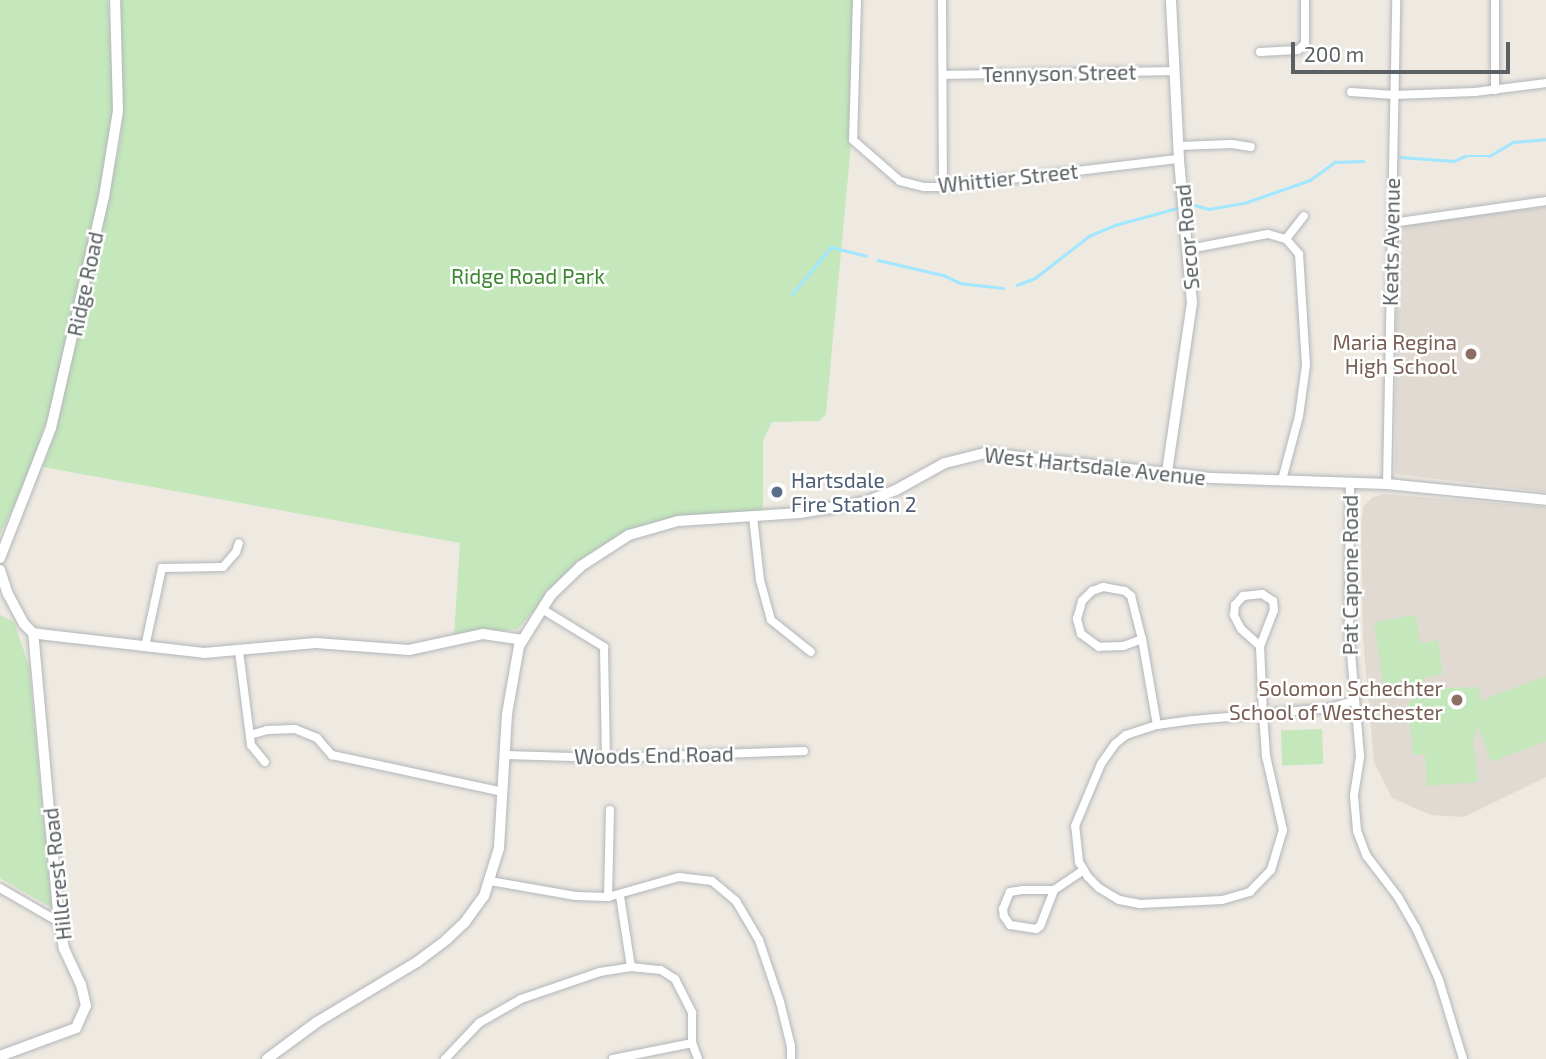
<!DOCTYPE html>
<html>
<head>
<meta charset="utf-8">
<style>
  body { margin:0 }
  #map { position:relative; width:1546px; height:1059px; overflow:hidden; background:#eee9e1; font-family:"Exo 2",sans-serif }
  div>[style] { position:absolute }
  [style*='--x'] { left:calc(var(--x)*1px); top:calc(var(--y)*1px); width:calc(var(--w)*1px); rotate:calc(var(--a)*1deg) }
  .education>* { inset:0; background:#e0dad2 }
  .green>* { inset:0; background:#c4e7bc; transform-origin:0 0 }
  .stream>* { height:2.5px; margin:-1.25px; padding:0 1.25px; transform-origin:1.25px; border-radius:1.25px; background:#a0e7ff }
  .roads { filter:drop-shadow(0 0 2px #b2b6ba) drop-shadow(0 0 2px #b2b6ba) }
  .minor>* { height:8px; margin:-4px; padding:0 4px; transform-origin:4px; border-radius:4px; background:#fff }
  .tertiary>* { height:10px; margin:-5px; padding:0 5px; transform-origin:5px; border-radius:5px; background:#fff }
  .secondary>* { height:10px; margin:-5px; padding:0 5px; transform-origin:5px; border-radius:5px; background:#fff }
  .dots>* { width:19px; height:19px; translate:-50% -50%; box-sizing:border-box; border:4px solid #fff; border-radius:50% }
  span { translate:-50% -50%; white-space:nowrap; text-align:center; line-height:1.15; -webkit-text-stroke:5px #fff; paint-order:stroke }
  .street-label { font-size:21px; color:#5a6063 }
  .park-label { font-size:21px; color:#3b862e }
  .education-label { font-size:21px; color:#785e54 }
  .right { translate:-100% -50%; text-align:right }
  .service-label { font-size:21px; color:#4e5e75 }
  .left { translate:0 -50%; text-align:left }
  .scale { position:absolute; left:1291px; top:42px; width:219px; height:32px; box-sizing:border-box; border:4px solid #5a6063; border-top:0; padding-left:9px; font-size:21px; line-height:24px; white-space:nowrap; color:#5a6063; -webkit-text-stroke:5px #fff; paint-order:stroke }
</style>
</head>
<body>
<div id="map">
  <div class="education">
    <i style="clip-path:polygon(1546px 207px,1546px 492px,1395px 474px,1397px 233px,1404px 225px)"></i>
    <i style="clip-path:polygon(1385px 494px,1546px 507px,1546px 777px,1464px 817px,1431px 815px,1392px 798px,1374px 762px,1363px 639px,1361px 527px,1363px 507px,1373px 497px)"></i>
  </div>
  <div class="green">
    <i style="clip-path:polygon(0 0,108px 0,113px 81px,113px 117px,93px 240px,53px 401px,27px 479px,0 534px)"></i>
    <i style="clip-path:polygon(120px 0,855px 0,852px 133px,826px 414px,820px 421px,772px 422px,763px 440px,763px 513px,626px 534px,599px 548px,571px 569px,518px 629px,454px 636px,460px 543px,43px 467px,56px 431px,119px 148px,123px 119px)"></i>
    <i style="clip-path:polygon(0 615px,14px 622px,29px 666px,52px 908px,0 878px)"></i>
    <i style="clip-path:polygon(1416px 615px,1420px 643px,1438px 640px,1443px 674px,1425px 677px,1426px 684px,1384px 690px,1374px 622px)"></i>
    <i style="clip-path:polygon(1546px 676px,1546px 741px,1491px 762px,1478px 726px,1473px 739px,1478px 782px,1427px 786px,1425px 754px,1413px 755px,1408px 703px,1420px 689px,1479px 687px,1480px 701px)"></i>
    <i style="left:1322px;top:729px;width:35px;height:41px;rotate:88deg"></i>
  </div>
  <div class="stream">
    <i style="--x:1400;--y:157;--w:54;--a:4.2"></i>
    <i style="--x:1454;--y:161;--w:12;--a:-24"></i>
    <i style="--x:1465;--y:156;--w:24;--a:0"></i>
    <i style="--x:1489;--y:156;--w:28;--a:-30"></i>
    <i style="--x:1513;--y:142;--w:33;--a:-5"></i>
    <i style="--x:1195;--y:205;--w:15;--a:16"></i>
    <i style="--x:1209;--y:209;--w:39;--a:-10"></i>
    <i style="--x:1247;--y:202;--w:67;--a:-19.2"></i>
    <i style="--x:1310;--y:180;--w:31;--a:-36"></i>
    <i style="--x:1335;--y:162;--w:28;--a:-2"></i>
    <i style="--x:878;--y:260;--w:67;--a:13"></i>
    <i style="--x:943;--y:275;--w:19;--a:25"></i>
    <i style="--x:960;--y:283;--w:43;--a:6.6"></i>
    <i style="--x:1017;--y:285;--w:19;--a:-21"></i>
    <i style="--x:1035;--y:278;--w:68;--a:-37.9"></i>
    <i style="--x:1089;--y:236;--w:28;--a:-23"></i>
    <i style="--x:1115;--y:225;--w:64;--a:-15.3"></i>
    <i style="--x:792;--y:294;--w:61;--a:-50.3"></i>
    <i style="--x:831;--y:247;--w:36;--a:14"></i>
  </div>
  <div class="roads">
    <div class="minor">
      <i style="--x:857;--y:0;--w:140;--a:91.6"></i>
      <i style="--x:853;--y:140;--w:62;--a:41.1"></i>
      <i style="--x:900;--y:181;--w:25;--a:14"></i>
      <i style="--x:924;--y:187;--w:19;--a:0"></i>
      <i style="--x:943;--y:187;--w:238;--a:-6.8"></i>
      <i style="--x:942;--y:0;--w:187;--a:89.7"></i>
      <i style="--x:1260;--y:52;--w:38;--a:-3"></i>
      <i style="--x:1298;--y:50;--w:9;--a:-41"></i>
      <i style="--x:1305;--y:44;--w:44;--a:-90"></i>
      <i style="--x:944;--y:75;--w:231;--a:-1"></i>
      <i style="--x:1495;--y:90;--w:90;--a:-90"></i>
      <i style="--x:1351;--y:92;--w:43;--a:4"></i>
      <i style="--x:1394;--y:95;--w:81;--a:-2.1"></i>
      <i style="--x:1475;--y:92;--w:72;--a:-7.2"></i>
      <i style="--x:1179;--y:146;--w:53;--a:-2.2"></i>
      <i style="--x:1232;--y:144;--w:19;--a:9"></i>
      <i style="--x:1392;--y:223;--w:156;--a:-8.1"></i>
      <i style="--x:1286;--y:239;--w:29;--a:-52"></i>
      <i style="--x:1189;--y:249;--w:80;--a:-10.8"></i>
      <i style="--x:1268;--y:234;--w:19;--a:16"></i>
      <i style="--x:1286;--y:239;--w:20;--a:49"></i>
      <i style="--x:1299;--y:254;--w:111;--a:86.4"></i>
      <i style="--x:1306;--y:365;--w:51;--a:97.8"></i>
      <i style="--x:1299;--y:416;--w:66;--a:104.9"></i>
      <i style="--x:1350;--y:483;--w:147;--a:90.4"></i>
      <i style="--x:1349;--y:630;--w:127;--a:85"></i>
      <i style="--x:1360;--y:757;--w:39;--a:99"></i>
      <i style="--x:1354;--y:796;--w:35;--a:85"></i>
      <i style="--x:1357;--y:831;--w:26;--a:69"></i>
      <i style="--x:1366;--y:855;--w:53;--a:52.7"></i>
      <i style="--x:1398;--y:897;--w:36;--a:60"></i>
      <i style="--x:1416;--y:928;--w:57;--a:66.1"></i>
      <i style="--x:1439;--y:980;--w:83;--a:73.1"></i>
      <i style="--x:1387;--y:484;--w:484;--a:-88.9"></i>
      <i style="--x:753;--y:516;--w:64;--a:83.8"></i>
      <i style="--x:760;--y:580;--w:41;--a:74.6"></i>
      <i style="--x:771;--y:620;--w:51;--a:38.7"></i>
      <i style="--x:1103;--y:587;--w:22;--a:10"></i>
      <i style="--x:1125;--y:591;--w:8;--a:40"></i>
      <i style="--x:1131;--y:596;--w:44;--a:75.7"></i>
      <i style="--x:1142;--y:639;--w:19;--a:159"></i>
      <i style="--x:1124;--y:646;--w:25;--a:178"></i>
      <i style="--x:1099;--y:647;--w:22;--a:-144"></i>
      <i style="--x:1081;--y:634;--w:16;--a:-105"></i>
      <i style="--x:1077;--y:619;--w:19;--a:-74"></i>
      <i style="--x:1082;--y:601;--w:14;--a:-45"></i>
      <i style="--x:1092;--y:591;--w:12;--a:-20"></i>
      <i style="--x:1262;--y:594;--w:13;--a:32"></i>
      <i style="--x:1273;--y:601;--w:9;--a:84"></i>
      <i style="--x:1274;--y:610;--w:39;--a:111"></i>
      <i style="--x:1260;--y:646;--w:25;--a:-138"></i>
      <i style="--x:1241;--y:629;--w:16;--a:-117"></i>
      <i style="--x:1234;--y:615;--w:10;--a:-84"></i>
      <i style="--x:1235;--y:605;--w:12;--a:-48"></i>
      <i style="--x:1243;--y:596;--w:19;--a:-6"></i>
      <i style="--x:542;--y:609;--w:73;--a:31.5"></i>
      <i style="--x:604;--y:647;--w:111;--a:89"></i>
      <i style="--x:1142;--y:639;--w:87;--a:80.1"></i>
      <i style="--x:1260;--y:646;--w:68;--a:87.5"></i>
      <i style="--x:1263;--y:714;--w:42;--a:85.9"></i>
      <i style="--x:1266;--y:756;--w:76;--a:77.1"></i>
      <i style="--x:1283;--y:830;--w:42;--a:106.7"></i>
      <i style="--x:1271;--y:870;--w:30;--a:134"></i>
      <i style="--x:1250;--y:892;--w:29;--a:164"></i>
      <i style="--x:1222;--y:900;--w:82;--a:177.2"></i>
      <i style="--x:1140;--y:904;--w:21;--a:-169"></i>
      <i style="--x:1119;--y:900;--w:23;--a:-149"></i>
      <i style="--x:1099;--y:888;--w:16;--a:-135"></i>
      <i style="--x:1088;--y:877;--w:17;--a:-121"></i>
      <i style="--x:1079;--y:862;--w:36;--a:-96"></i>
      <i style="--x:1075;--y:826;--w:67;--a:-67.2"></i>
      <i style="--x:1101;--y:764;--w:24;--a:-55"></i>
      <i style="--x:1115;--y:744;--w:14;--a:-39"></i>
      <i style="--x:1126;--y:735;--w:33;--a:-18"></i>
      <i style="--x:1157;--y:725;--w:36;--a:-8"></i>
      <i style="--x:1193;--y:720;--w:70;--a:-4.9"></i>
      <i style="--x:1263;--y:714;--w:67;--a:-5.1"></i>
      <i style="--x:1330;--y:708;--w:24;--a:-17"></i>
      <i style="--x:145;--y:647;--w:81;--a:-77.9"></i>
      <i style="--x:162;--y:568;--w:61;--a:-0.9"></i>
      <i style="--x:223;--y:567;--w:20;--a:-49"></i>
      <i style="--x:236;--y:552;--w:9;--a:-72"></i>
      <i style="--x:239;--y:651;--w:95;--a:82.7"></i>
      <i style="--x:251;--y:745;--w:22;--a:51"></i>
      <i style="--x:250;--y:735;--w:18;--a:-16"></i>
      <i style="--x:267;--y:730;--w:28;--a:-2"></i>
      <i style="--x:295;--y:729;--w:24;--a:22"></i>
      <i style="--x:317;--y:738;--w:23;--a:49"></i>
      <i style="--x:332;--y:755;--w:175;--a:12.2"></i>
      <i style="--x:505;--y:755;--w:101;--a:1.7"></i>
      <i style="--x:606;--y:758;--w:198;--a:-2"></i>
      <i style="--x:490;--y:881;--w:87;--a:9.9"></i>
      <i style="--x:576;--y:896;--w:32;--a:2"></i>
      <i style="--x:608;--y:897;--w:74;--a:-15.7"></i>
      <i style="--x:679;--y:877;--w:33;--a:7"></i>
      <i style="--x:712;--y:881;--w:31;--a:40"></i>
      <i style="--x:736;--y:901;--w:45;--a:59.5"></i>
      <i style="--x:759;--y:940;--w:65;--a:71.3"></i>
      <i style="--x:780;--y:1002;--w:45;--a:76"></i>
      <i style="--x:791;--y:1046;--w:13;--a:90"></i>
      <i style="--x:0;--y:888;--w:68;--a:30"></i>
      <i style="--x:1022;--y:890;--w:32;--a:0"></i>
      <i style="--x:1054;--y:890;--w:39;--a:111"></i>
      <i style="--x:1040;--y:926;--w:5;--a:143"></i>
      <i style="--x:1036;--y:929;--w:26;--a:-171"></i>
      <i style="--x:1010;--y:925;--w:11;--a:-124"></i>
      <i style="--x:1004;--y:916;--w:7;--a:-98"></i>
      <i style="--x:1003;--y:909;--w:18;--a:-68"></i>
      <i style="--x:1010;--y:892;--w:12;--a:-9"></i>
      <i style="--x:1054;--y:890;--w:36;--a:-34"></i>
      <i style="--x:620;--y:896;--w:72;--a:81.2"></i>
      <i style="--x:608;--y:897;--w:87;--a:-88.7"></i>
      <i style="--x:445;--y:1059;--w:50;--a:-46.6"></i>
      <i style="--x:479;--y:1023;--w:48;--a:-29.7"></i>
      <i style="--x:521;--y:999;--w:83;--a:-18.9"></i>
      <i style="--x:600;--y:972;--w:31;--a:-9"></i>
      <i style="--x:631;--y:967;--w:30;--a:6"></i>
      <i style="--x:661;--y:970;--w:17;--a:33"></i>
      <i style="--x:675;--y:979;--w:38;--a:63"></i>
      <i style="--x:692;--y:1013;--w:30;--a:90"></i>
      <i style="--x:692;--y:1043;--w:17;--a:69"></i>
      <i style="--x:613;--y:1059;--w:81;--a:-11.4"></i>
    </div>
    <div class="tertiary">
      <i style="--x:1167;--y:472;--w:171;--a:-81.6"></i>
      <i style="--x:1192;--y:303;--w:145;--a:-95.2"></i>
      <i style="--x:1179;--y:159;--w:159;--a:-92.9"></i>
      <i style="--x:0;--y:558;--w:140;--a:-68.6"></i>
      <i style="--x:51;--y:428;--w:237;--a:-77.1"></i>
      <i style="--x:104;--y:197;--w:87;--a:-80.8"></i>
      <i style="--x:118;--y:111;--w:111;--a:-91.5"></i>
      <i style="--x:0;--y:570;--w:25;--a:72"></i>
      <i style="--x:8;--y:594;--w:34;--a:62"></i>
      <i style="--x:24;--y:624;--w:13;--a:45"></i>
      <i style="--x:33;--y:633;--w:14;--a:8"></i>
      <i style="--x:47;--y:635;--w:158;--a:6.5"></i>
      <i style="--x:204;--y:653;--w:112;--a:-5.1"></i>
      <i style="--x:316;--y:643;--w:93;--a:4.3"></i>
      <i style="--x:409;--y:650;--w:76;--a:-12.2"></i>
      <i style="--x:483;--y:634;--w:40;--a:8.5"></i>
      <i style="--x:0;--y:1056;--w:81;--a:-20.2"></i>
      <i style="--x:76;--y:1028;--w:24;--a:-66"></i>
      <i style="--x:86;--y:1006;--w:22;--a:-103"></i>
      <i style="--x:81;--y:985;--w:40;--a:-115"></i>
      <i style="--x:64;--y:949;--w:27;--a:-100"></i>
      <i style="--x:59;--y:922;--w:290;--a:-95.1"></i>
    </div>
    <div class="secondary">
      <i style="--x:267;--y:1059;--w:62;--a:-36.5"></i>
      <i style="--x:317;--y:1022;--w:117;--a:-31"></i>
      <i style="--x:417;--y:962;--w:38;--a:-37"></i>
      <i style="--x:447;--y:939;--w:25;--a:-43"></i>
      <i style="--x:465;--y:922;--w:32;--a:-54"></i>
      <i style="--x:484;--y:896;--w:50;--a:-72.6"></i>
      <i style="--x:499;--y:848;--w:134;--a:-86.6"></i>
      <i style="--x:507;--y:714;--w:69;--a:-80"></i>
      <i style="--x:519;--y:646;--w:60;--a:-57.9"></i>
      <i style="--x:551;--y:595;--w:42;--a:-44"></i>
      <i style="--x:581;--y:566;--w:57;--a:-32.9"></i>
      <i style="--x:629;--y:535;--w:51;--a:-15.9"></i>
      <i style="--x:678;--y:521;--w:122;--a:-3.8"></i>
      <i style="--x:800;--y:513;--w:66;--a:-9.6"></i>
      <i style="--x:865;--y:502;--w:33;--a:-21"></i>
      <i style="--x:896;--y:490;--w:56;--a:-28.9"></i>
      <i style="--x:945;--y:463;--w:41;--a:-14"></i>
      <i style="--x:985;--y:453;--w:229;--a:6.3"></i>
      <i style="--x:1213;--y:478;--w:174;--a:2"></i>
      <i style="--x:1387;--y:484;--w:160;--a:5.7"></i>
    </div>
  </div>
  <div class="dots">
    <i style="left:1471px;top:354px;background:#8d6e63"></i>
    <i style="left:777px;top:492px;background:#5c6f8a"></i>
    <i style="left:1457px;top:700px;background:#8d6e63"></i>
  </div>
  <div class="street-label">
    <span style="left:1059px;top:73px;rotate:-1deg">Tennyson Street</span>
    <span style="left:1008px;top:178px;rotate:-6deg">Whittier Street</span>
    <span style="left:1187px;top:237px;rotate:-95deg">Secor Road</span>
    <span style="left:1391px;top:242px;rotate:-89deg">Keats Avenue</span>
    <span style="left:85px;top:284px;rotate:-78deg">Ridge Road</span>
    <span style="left:1095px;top:466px;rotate:6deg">West Hartsdale Avenue</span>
    <span style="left:1350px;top:575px;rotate:-90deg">Pat Capone Road</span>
    <span style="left:654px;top:755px;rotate:-1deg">Woods End Road</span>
    <span style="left:57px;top:874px;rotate:-96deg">Hillcrest Road</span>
  </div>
  <div class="park-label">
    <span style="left:528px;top:276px">Ridge Road Park</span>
  </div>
  <div class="education-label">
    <span class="right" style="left:1457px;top:354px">Maria Regina<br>High School</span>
    <span class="right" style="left:1443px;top:700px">Solomon Schechter<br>School of Westchester</span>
  </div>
  <div class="service-label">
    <span class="left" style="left:791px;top:492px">Hartsdale<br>Fire Station 2</span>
  </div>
  <div class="scale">200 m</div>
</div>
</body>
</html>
